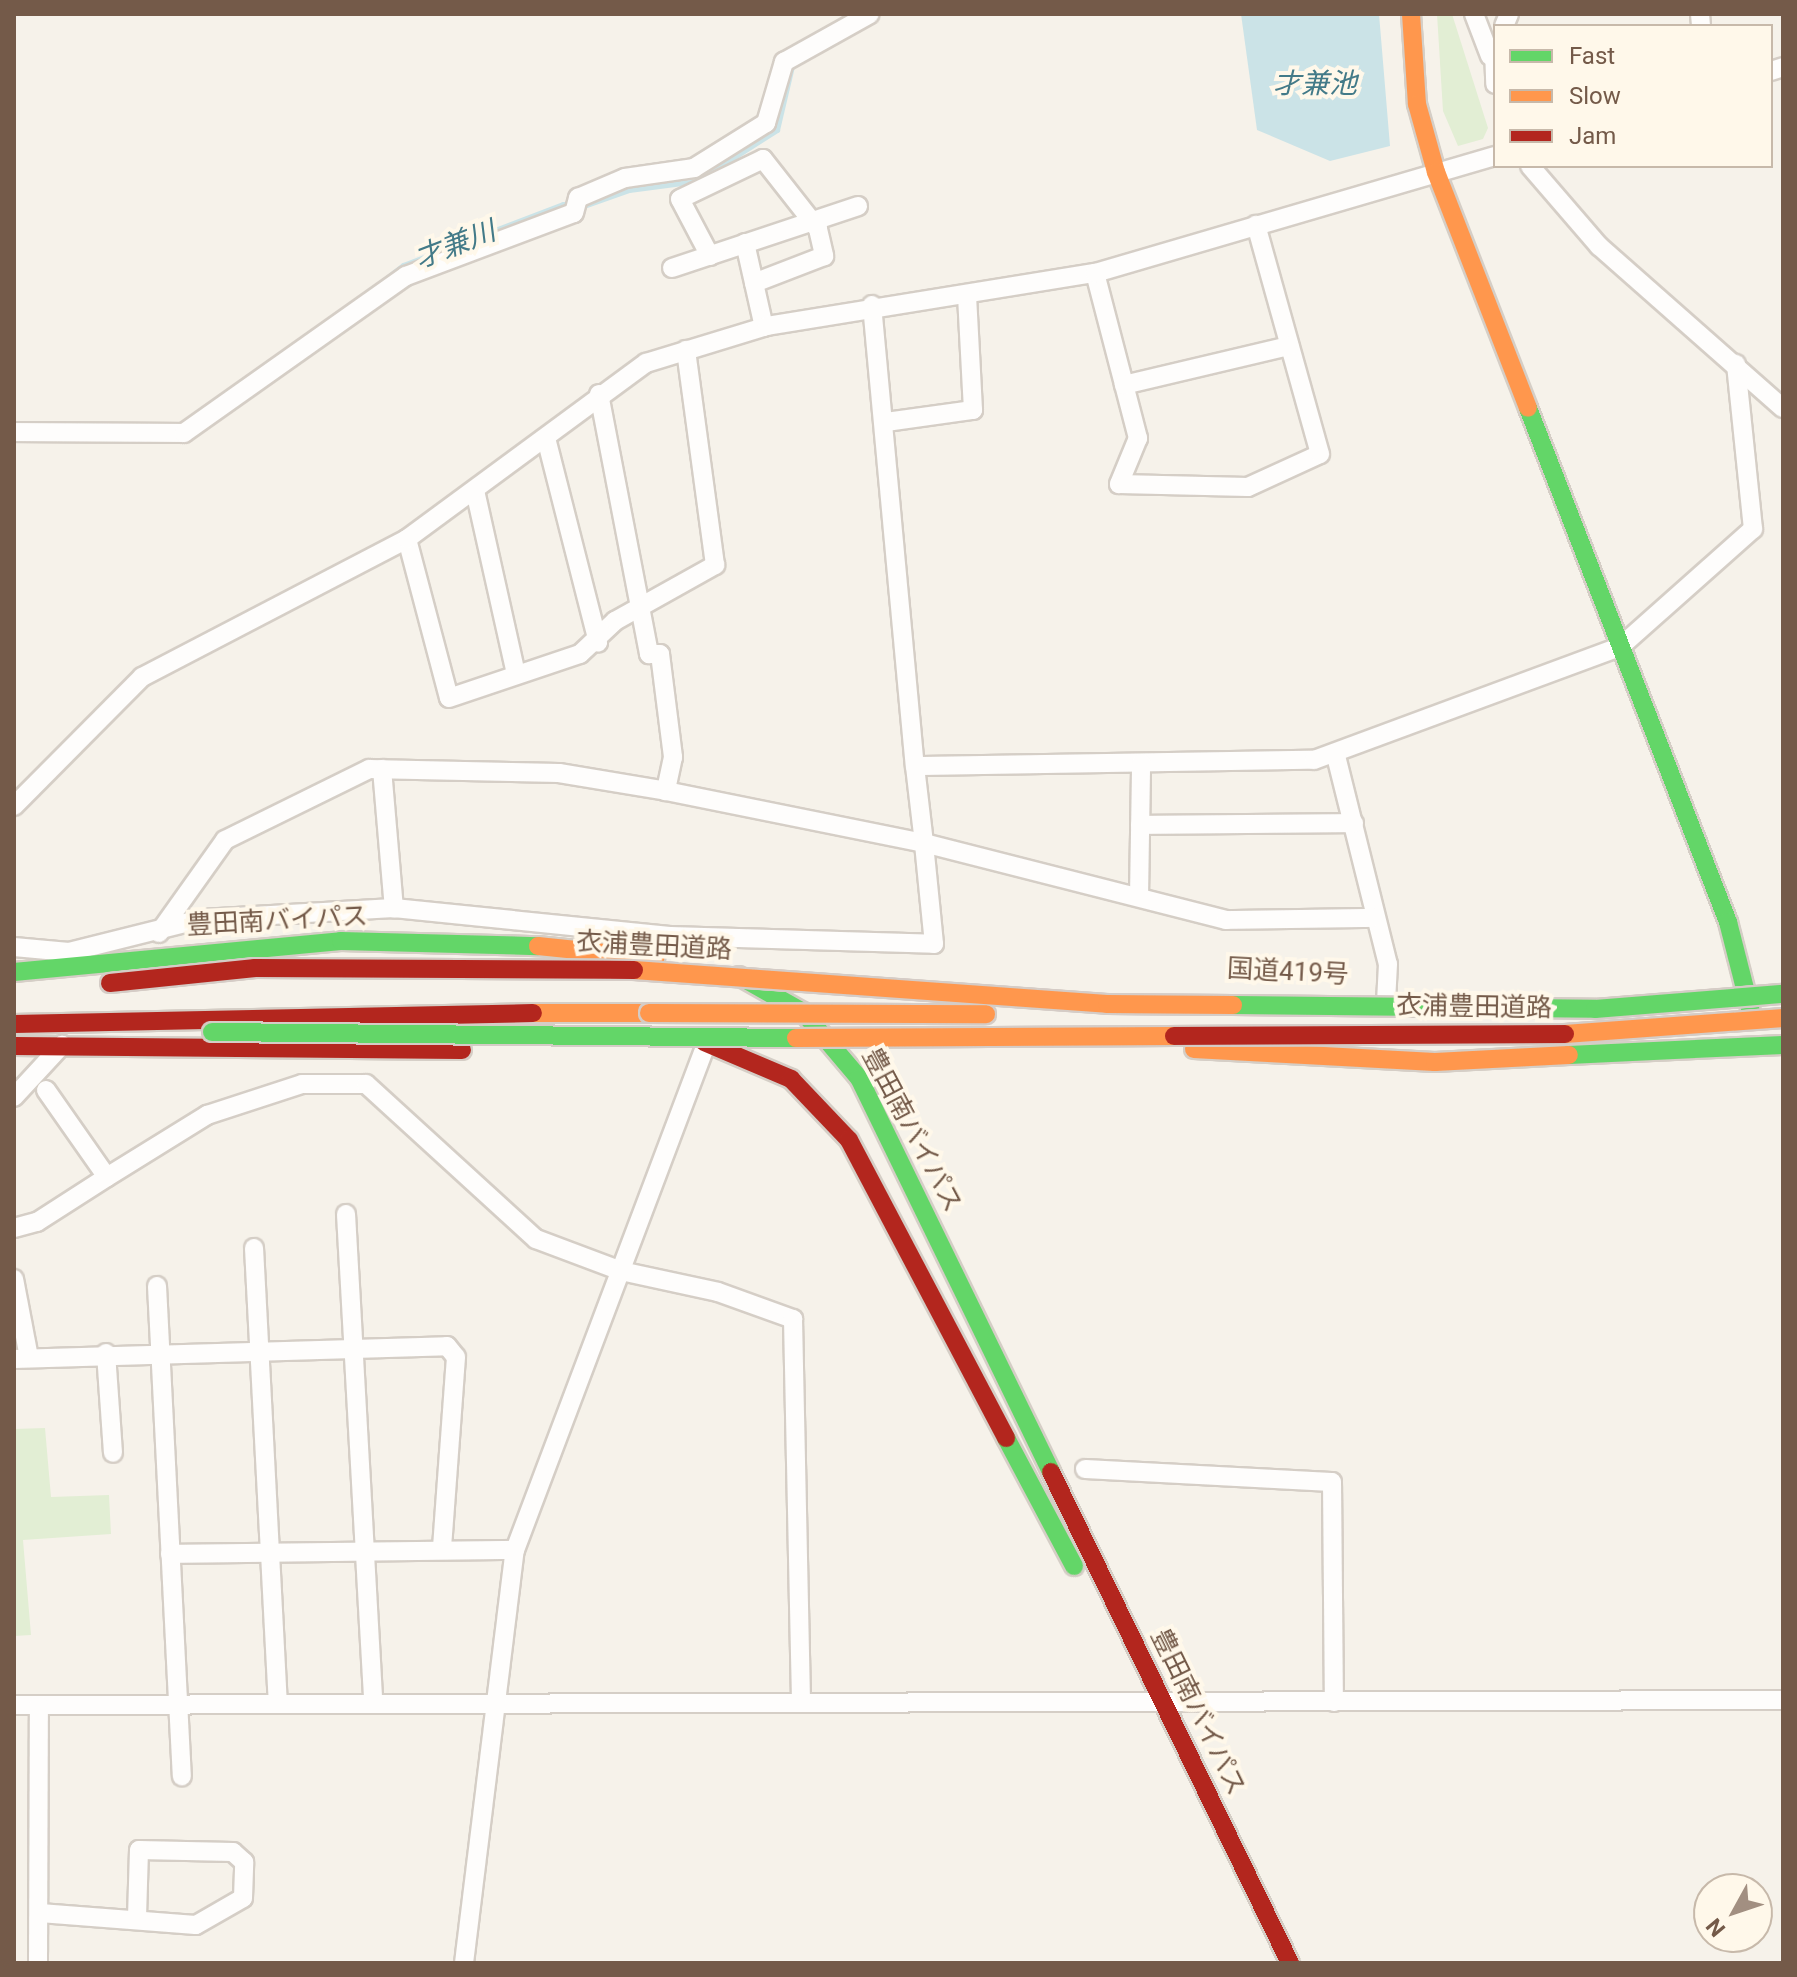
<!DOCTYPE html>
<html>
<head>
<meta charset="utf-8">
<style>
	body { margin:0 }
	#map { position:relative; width:1797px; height:1977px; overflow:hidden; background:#f6f2ea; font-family:Roboto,"Noto Sans JP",sans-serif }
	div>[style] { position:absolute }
	.green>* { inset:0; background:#e2eed4 }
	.water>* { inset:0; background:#cbe3e7 }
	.stream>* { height:5px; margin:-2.5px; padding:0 2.5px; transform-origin:2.5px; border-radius:2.5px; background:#cbe3e7 }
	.roads { filter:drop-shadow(2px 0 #d5cec6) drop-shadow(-2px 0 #d5cec6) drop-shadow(0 2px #d5cec6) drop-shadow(0 -2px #d5cec6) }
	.street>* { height:18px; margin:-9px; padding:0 9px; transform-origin:9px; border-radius:9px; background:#fefdfc }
	.fast>* { height:18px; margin:-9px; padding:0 9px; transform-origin:9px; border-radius:9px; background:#63d668 }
	.slow>* { height:18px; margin:-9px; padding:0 9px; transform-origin:9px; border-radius:9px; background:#ff974d }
	.jam>* { height:18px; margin:-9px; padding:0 9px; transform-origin:9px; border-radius:9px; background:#b3261e }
	.bridges { filter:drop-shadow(2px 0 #d5ccc6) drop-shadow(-2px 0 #d5ccc6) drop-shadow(0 2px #d5ccc6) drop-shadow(0 -2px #d5ccc6) }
	.fast-bridge>* { height:18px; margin:-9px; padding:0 9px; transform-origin:9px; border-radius:9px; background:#63d668 }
	.slow-bridge>* { height:18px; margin:-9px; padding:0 9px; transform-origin:9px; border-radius:9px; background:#ff974d }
	.jam-bridge>* { height:18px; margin:-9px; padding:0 9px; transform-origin:9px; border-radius:9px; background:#b3261e }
	span { translate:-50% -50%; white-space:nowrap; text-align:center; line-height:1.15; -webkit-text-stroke:8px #fff8ea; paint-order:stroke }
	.street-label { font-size:26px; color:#745a49 }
	.water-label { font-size:28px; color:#437a88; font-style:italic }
	.frame { position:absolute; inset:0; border:16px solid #745a49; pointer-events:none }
	.legend { position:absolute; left:1493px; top:24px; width:280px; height:144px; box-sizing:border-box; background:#fff8ea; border:2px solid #c7b9aa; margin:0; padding:10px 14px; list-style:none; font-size:24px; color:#745a49 }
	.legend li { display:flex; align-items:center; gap:16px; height:40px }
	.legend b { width:40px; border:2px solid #c7b9aa }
	.north { position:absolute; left:1693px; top:1873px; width:80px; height:80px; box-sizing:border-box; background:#fff8ea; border:2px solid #c7b9aa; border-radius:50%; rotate:230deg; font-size:22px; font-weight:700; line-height:32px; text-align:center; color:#745a49 }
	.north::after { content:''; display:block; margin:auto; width:28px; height:36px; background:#a28f81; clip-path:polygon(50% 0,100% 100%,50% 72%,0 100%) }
</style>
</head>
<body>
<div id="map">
	<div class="green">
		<div style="clip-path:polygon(1437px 14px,1452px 14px,1488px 128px,1483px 139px,1458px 146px,1443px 111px)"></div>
		<div style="clip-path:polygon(45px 1428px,51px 1497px,109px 1495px,111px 1534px,23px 1540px,31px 1635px,14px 1636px,14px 1429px)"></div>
	</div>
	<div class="water">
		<div style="clip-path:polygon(1241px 14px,1379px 14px,1390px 146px,1330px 161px,1257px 130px)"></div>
	</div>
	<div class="stream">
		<div style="left:797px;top:48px;width:62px;rotate:-33.2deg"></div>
		<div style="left:375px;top:287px;width:36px;rotate:-38deg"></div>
		<div style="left:403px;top:265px;width:171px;rotate:-20.9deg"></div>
		<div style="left:563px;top:204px;width:21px;rotate:5deg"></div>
		<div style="left:584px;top:206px;width:48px;rotate:-19.6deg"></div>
		<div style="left:629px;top:190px;width:69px;rotate:-7.5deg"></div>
		<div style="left:697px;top:181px;width:95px;rotate:-32.5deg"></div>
		<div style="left:777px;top:130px;width:70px;rotate:-76.8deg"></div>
		<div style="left:14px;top:423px;width:43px"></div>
	</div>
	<div class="roads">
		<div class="street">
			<div style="left:1474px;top:14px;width:45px;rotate:69.1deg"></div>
			<div style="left:1700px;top:14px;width:12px;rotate:85deg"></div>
			<div style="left:1504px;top:26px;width:13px;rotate:-67deg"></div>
			<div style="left:1494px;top:48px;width:36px;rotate:88deg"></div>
			<div style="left:1771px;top:71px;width:13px;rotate:-18deg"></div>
			<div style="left:1530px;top:166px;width:106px;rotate:49.2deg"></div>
			<div style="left:1599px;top:246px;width:245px;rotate:41.4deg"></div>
			<div style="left:745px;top:243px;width:86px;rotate:77.3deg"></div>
			<div style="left:710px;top:256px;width:64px;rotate:-117.8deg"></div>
			<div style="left:680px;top:199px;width:92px;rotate:-25.7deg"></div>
			<div style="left:763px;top:159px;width:89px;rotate:51.8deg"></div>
			<div style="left:818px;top:229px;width:28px;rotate:77deg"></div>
			<div style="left:824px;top:256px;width:75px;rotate:158.9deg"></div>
			<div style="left:672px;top:268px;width:196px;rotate:-18.4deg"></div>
			<div style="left:1095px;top:273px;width:171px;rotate:75.4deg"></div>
			<div style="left:1138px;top:438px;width:50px;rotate:112.4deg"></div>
			<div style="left:1119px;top:484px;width:129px;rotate:1.3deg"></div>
			<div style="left:1248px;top:487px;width:79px;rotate:-24.6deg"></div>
			<div style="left:1320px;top:454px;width:238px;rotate:-105.6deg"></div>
			<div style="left:872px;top:305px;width:463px;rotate:84.7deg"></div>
			<div style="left:1124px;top:385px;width:170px;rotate:-13.3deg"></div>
			<div style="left:599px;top:394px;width:265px;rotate:79.1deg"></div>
			<div style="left:649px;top:654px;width:11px"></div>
			<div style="left:660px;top:654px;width:104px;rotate:82.8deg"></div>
			<div style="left:673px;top:757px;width:35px;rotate:102deg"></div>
			<div style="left:666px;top:791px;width:263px;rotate:11.4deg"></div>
			<div style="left:924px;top:843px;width:78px;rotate:-96.7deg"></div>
			<div style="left:915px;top:766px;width:399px;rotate:-0.9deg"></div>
			<div style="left:1314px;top:760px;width:326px;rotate:-20.3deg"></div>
			<div style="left:1620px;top:647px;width:178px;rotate:-41.6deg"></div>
			<div style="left:1753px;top:529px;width:166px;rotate:-95.9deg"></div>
			<div style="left:886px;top:422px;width:88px;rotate:-7.9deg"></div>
			<div style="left:973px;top:410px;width:115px;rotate:-93deg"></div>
			<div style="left:14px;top:432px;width:170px;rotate:0.3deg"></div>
			<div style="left:184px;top:433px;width:272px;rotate:-35.3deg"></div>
			<div style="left:406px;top:276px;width:179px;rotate:-20.6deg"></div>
			<div style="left:574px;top:213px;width:16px;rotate:-75deg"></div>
			<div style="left:578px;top:198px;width:51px;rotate:-23.1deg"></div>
			<div style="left:625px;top:178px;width:70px;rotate:-8.2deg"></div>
			<div style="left:694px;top:168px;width:85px;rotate:-32deg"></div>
			<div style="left:766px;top:123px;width:64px;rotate:-73.6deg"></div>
			<div style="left:784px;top:62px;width:98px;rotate:-29.2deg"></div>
			<div style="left:546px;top:438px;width:211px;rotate:75.7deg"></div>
			<div style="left:476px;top:495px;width:183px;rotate:77.4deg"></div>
			<div style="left:407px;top:539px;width:164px;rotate:75.2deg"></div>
			<div style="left:449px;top:698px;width:138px;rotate:-18.6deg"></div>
			<div style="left:580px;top:654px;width:48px;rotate:-43.3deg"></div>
			<div style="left:615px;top:621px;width:115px;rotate:-29.2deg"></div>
			<div style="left:715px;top:565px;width:217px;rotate:-97.7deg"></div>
			<div style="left:1336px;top:756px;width:214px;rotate:76deg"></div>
			<div style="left:1388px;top:964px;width:38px;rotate:93deg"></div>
			<div style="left:382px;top:769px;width:140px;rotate:85.1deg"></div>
			<div style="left:14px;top:806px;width:182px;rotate:-45.2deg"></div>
			<div style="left:142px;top:677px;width:299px;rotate:-27.5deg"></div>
			<div style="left:407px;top:539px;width:297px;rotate:-36.4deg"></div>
			<div style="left:646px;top:363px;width:127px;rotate:-17deg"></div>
			<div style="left:767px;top:326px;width:332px;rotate:-9.2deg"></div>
			<div style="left:1095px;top:273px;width:417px;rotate:-16.3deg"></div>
			<div style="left:1140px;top:825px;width:214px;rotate:-0.5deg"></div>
			<div style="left:1139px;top:897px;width:134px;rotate:-89.1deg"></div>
			<div style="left:159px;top:933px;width:114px;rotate:-54.6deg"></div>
			<div style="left:225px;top:840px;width:161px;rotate:-26.2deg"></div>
			<div style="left:369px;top:769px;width:190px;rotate:1.2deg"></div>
			<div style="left:559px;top:773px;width:109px;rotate:9.5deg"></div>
			<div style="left:14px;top:947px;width:55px;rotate:5.2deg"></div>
			<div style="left:69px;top:952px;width:136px;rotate:-14deg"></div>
			<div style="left:201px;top:919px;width:193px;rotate:-3.3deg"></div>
			<div style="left:394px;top:908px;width:277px;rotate:5.8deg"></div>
			<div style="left:670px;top:936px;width:264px;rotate:1.7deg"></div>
			<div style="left:934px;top:944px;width:101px;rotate:-95.7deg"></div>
			<div style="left:924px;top:843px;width:312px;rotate:14.3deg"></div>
			<div style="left:1226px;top:920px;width:147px;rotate:-0.8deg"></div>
			<div style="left:46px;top:1090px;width:106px;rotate:55deg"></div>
			<div style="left:107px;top:1177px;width:118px;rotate:-31.8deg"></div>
			<div style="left:207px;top:1115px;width:100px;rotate:-18.1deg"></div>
			<div style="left:302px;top:1084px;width:64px"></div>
			<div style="left:366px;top:1084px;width:230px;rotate:42.4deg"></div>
			<div style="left:536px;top:1239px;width:91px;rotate:20.6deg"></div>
			<div style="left:621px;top:1271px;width:99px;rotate:12.2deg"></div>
			<div style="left:718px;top:1292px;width:80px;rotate:19.8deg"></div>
			<div style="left:793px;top:1319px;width:383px;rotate:88.8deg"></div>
			<div style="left:14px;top:1097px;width:71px;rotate:-47.3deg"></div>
			<div style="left:346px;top:1214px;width:487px;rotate:86.8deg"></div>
			<div style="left:14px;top:1228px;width:24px;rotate:-15deg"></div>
			<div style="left:37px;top:1222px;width:83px;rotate:-32.7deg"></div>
			<div style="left:254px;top:1248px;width:455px;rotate:87deg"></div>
			<div style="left:14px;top:1279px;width:80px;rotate:79.2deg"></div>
			<div style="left:157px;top:1286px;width:491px;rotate:87.1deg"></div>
			<div style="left:106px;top:1353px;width:100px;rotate:86deg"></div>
			<div style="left:14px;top:1359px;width:433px;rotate:-1.7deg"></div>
			<div style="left:447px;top:1346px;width:14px;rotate:51deg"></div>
			<div style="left:456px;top:1357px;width:193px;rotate:94.2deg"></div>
			<div style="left:1085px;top:1469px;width:247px;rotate:3deg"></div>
			<div style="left:1332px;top:1482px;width:220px;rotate:89.5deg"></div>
			<div style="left:170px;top:1554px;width:345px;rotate:-0.7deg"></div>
			<div style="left:14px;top:1705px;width:1769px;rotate:-0.16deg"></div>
			<div style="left:40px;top:1913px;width:156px;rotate:4.4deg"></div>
			<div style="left:196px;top:1925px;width:54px;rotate:-29.9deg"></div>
			<div style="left:243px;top:1898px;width:36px;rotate:-88deg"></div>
			<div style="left:244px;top:1862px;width:15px;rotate:-138deg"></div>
			<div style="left:233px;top:1852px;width:94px;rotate:-178.8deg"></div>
			<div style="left:139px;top:1850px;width:66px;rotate:91.7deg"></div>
			<div style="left:38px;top:1963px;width:258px;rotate:-89.8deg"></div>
			<div style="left:464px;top:1963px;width:416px;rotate:-83deg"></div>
			<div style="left:515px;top:1550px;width:543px;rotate:-69.3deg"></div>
		</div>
		<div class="fast">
			<div style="left:1528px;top:408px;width:552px;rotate:68.74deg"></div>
			<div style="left:1728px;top:922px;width:93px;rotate:75.7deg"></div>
			<div style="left:14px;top:972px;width:328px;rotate:-5.4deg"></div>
			<div style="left:341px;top:941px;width:197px;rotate:1.5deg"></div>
			<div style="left:739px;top:976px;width:73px;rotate:29.4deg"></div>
			<div style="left:803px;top:1012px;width:87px;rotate:49.7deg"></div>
			<div style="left:859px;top:1078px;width:438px;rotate:64deg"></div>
			<div style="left:1569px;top:1055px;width:214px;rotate:-2.7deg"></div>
			<div style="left:1006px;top:1438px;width:145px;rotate:62deg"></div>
		</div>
		<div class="slow">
			<div style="left:1411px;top:14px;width:90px;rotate:86.2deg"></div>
			<div style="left:1417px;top:104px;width:71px;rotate:74.4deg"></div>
			<div style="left:1436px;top:172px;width:253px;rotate:68.7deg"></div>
			<div style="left:538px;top:946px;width:118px;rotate:5.9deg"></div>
			<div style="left:533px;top:1013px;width:116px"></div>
			<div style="left:1194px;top:1049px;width:241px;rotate:3.1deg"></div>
			<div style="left:1435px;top:1062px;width:134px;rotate:-3deg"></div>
		</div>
		<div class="jam">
			<div style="left:14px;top:1024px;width:519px;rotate:-1.21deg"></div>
			<div style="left:704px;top:1042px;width:95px;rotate:23deg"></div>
			<div style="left:791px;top:1079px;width:84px;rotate:46.4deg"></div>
			<div style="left:849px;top:1140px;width:337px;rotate:62.2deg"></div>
			<div style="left:14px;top:1046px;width:448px;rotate:0.5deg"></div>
			<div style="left:1051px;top:1472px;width:546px;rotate:64.04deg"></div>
		</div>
	</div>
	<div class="bridges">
		<div class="fast-bridge">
			<div style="left:1233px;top:1005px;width:362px;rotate:0.6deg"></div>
			<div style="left:1595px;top:1009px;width:189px;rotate:-4.6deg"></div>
			<div style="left:212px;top:1032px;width:584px;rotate:0.59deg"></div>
		</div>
		<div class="slow-bridge">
			<div style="left:634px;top:970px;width:474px;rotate:4.1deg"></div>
			<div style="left:1107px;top:1004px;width:126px;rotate:0.5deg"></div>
			<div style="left:649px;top:1013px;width:337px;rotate:0.2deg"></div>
			<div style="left:1565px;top:1034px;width:219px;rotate:-4.2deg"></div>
			<div style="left:796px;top:1038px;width:378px;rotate:-0.3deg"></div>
		</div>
		<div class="jam-bridge">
			<div style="left:110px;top:983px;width:146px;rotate:-5.9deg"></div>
			<div style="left:255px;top:968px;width:379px;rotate:0.3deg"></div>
			<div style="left:1174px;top:1036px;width:391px;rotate:-0.3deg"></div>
		</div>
	</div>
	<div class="street-label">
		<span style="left:277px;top:921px;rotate:-3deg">豊田南バイパス</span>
		<span style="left:654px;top:946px;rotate:3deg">衣浦豊田道路</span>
		<span style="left:1288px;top:972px;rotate:3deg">国道419号</span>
		<span style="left:1474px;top:1007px;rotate:1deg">衣浦豊田道路</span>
		<span style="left:912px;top:1130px;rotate:62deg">豊田南バイパス</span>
		<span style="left:1198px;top:1712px;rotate:64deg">豊田南バイパス</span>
	</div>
	<div class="water-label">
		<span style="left:1315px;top:84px">才兼池</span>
		<span style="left:455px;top:245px;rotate:-21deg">才兼川</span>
	</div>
	<div class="frame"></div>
	<ul class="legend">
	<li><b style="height:10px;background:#63d668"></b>Fast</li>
	<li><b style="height:10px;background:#ff974d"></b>Slow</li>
	<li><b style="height:10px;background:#b3261e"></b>Jam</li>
	</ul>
	<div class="north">N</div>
</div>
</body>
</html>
